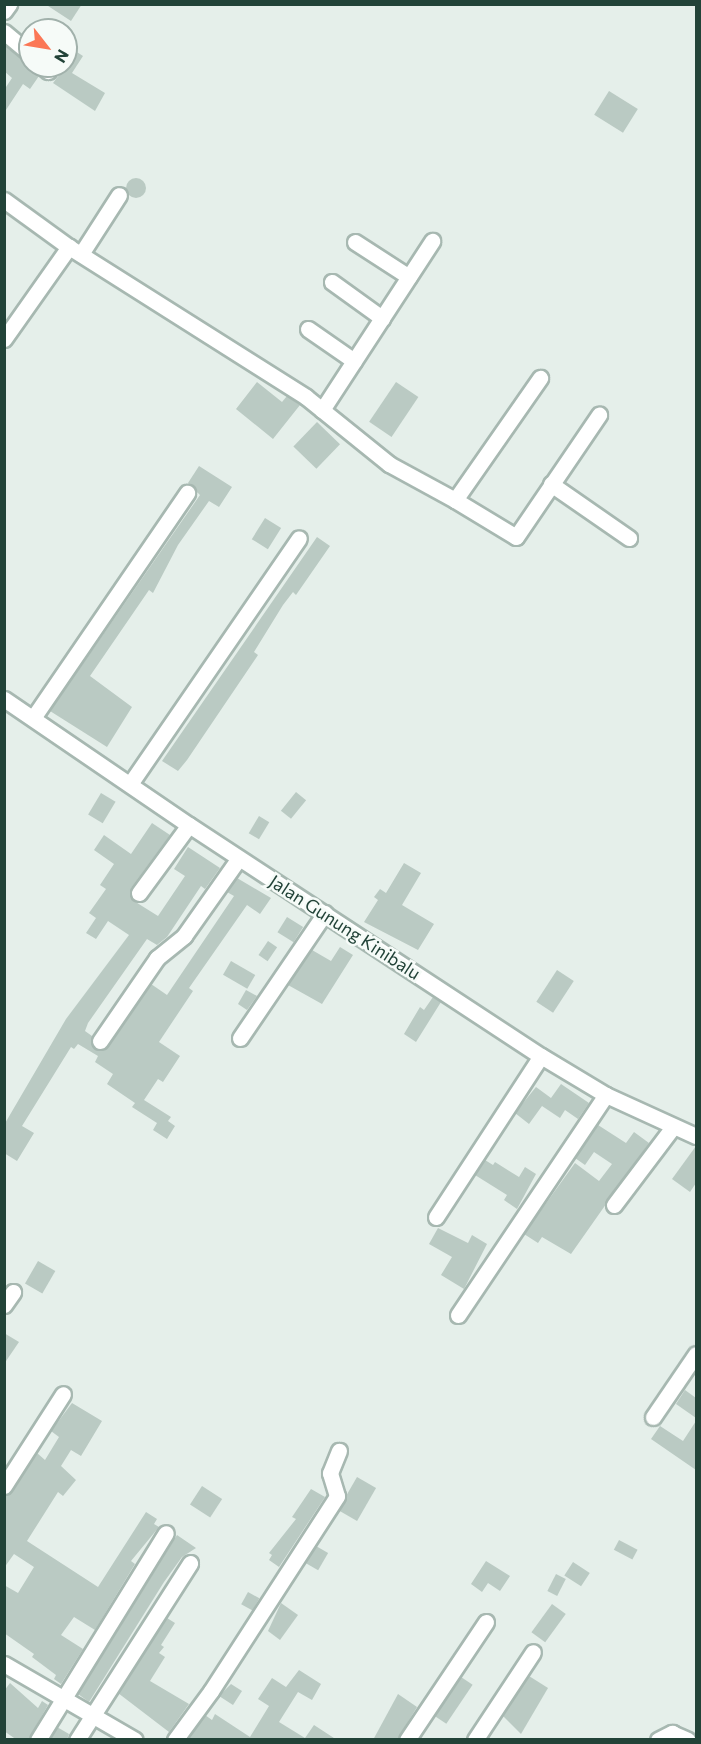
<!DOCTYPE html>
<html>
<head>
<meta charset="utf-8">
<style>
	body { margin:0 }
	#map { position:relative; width:701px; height:1744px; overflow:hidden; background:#e5efea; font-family:Commissioner,sans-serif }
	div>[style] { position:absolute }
	.building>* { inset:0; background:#bacac3; transform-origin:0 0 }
	.round { border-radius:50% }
	.roads { filter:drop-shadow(2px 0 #a7b8b1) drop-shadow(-2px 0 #a7b8b1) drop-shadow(0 2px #a7b8b1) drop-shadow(0 -2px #a7b8b1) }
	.minor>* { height:15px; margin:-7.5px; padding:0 7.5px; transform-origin:7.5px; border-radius:7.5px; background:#fff }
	span { translate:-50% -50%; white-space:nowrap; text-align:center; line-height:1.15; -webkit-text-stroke:5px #f6fbf8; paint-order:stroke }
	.street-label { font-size:18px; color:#224338 }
	.frame { position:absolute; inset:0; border:6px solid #224338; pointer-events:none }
	.north { position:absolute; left:18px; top:18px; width:60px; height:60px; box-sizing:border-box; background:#f6fbf8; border:2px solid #a1b1ab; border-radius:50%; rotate:121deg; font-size:16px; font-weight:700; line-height:24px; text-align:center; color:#224338 }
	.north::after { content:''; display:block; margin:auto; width:21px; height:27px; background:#fb7756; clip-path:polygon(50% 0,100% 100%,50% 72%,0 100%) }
</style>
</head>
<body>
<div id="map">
	<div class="building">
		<div style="clip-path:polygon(45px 4px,82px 4px,71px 21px)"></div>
		<div style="clip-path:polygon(4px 45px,30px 64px,39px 76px,30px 89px,23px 84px,4px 113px,4px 90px,12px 78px,4px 71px)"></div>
		<div style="clip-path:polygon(66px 45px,83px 56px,72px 73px,105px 93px,95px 111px,53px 83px,66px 66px)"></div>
		<div style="left:609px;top:91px;width:34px;height:28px;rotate:32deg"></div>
		<div class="round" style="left:126px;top:178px;width:20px;height:20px"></div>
		<div style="clip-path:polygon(257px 382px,282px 402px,287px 396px,300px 405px,273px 439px,236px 409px)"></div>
		<div style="left:396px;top:382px;width:27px;height:48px;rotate:34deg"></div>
		<div style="left:317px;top:422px;width:32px;height:34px;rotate:44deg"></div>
		<div style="clip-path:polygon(199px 466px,232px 487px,219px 507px,209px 501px,178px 545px,153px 593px,149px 590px,90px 676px,132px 707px,107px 747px,50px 711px,200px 495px,188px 483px)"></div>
		<div style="left:265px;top:518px;width:19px;height:25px;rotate:32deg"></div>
		<div style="clip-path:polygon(317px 537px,330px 546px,296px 595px,293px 592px,283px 605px,254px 652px,258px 655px,187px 760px,178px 771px,162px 761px)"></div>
		<div style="left:296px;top:792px;width:13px;height:24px;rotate:39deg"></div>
		<div style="left:101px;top:793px;width:17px;height:25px;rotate:31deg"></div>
		<div style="left:259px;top:816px;width:12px;height:20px;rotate:31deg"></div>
		<div style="clip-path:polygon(152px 823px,170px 835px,131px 888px,134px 901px,158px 916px,185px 876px,174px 869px,188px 847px,220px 868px,205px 889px,201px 886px,167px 937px,157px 945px,147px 939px,88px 1023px,85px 1031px,92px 1036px,95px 1049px,108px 1047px,151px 984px,167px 995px,234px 896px,227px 892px,237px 878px,271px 898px,260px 914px,247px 905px,189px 988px,193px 991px,159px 1042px,180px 1056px,163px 1082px,158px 1079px,144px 1100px,171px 1117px,168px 1121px,175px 1126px,167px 1139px,153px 1130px,157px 1123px,132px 1107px,135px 1103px,107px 1084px,113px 1074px,95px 1062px,98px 1056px,78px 1044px,74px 1049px,71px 1047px,22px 1126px,34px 1133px,17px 1161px,4px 1153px,4px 1125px,66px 1019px,129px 935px,108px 921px,96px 939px,86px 933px,96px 918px,89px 913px,106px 889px,100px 885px,114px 864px,94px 850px,104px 835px,131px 854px)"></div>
		<div style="clip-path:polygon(404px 863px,421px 873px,402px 905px,434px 924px,418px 950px,364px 922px,378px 900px,374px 897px,380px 889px,386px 893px)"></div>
		<div style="left:287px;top:917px;width:19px;height:18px;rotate:32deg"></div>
		<div style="left:268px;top:941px;width:11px;height:17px;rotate:34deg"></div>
		<div style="clip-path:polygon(340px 947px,353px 955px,322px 1004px,288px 985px,312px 950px,331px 961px)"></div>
		<div style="left:231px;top:961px;width:28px;height:16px;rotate:30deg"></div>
		<div style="left:557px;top:970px;width:20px;height:38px;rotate:33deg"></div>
		<div style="clip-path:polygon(246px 990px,257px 996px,247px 1010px,238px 1004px)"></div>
		<div style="clip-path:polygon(433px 997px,441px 1002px,416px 1042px,404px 1034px,420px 1007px,424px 1010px)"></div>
		<div style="clip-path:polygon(561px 1084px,589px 1103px,578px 1119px,565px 1110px,560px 1118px,542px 1106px,529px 1124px,515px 1113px,536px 1087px,551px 1098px)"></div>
		<div style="clip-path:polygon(598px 1125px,626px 1143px,634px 1132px,649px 1143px,571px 1254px,542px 1237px,538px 1243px,524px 1234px,575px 1163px,599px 1181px,612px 1164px,594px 1152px,585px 1165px,575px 1158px)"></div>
		<div style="clip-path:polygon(696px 1146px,696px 1183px,690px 1192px,672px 1179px)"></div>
		<div style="clip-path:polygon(485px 1160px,493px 1165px,495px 1162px,519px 1177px,525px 1167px,536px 1174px,517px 1209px,504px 1200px,507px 1195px,475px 1175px)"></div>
		<div style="clip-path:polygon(438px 1228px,468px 1243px,472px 1235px,487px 1244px,464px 1289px,441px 1275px,452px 1257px,429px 1244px)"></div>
		<div style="left:38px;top:1261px;width:20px;height:26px;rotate:30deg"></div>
		<div style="clip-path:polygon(4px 1333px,19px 1342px,4px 1364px)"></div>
		<div style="clip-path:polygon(685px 1390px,696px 1398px,696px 1418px,676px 1404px)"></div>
		<div style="clip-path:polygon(72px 1403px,102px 1421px,81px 1456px,71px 1450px,61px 1466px,76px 1480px,63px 1496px,58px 1492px,27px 1541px,98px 1587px,146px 1512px,157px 1519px,154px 1524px,159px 1527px,131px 1561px,135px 1564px,95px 1630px,74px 1617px,61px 1635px,83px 1649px,61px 1684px,54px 1679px,56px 1675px,32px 1657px,34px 1654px,4px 1633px,4px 1585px,18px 1593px,34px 1567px,14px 1554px,4px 1568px,4px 1496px,12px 1491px,37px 1453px,45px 1460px,59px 1437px,51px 1431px)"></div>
		<div style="clip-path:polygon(696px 1421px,696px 1470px,651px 1439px,660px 1426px,683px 1441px)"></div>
		<div style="left:357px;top:1477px;width:22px;height:38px;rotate:30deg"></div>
		<div style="left:202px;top:1486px;width:24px;height:22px;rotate:33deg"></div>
		<div style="clip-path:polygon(311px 1489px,325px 1497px,279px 1567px,269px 1560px,272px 1555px,269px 1553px,296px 1519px,292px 1517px)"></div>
		<div style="clip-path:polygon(177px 1535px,196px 1548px,182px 1557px,164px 1582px,89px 1702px,78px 1694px)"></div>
		<div style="left:619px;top:1540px;width:21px;height:11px;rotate:28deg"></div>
		<div style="left:316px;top:1546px;width:14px;height:20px;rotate:30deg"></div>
		<div style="clip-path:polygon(486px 1561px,510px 1576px,500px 1591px,488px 1583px,482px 1592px,471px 1584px)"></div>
		<div style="left:573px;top:1562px;width:20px;height:16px;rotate:33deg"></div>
		<div style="left:556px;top:1574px;width:11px;height:19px;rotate:27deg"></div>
		<div style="left:248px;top:1592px;width:13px;height:14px;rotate:29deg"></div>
		<div style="clip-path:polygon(281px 1603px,298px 1615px,280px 1640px,268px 1631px)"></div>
		<div style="left:552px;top:1604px;width:17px;height:35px;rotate:36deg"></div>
		<div style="clip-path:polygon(167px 1618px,175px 1623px,161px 1645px,164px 1647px,159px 1653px,165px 1657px,150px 1681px,189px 1704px,169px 1732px,118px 1693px)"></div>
		<div style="clip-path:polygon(299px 1670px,321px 1684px,312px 1700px,298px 1692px,279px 1722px,305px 1738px,314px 1725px,337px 1740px,187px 1740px,205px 1715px,212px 1720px,215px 1714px,250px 1737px,269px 1706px,258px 1699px,272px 1678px,286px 1687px)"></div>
		<div style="clip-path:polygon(529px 1676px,548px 1688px,521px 1734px,503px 1716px)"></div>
		<div style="left:461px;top:1677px;width:14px;height:47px;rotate:34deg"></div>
		<div style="clip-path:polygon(10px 1683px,38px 1708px,42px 1701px,48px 1705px,28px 1740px,17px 1740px,4px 1731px,4px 1691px)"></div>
		<div style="clip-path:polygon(231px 1684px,242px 1691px,233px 1705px,219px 1696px)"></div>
		<div style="clip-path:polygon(398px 1694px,417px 1707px,397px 1740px,373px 1740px)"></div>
		<div style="clip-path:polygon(57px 1727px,69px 1734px,67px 1740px,50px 1740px)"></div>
	</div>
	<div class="roads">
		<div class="minor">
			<div style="left:4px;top:11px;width:9px;rotate:-54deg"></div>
			<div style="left:4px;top:32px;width:34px;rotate:40deg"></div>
			<div style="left:42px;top:66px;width:8px;rotate:40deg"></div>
			<div style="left:4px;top:200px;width:80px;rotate:35.9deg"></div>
			<div style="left:69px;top:247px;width:280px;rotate:32.3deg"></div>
			<div style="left:306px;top:397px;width:107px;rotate:38.9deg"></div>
			<div style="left:389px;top:464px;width:75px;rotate:28.6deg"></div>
			<div style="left:455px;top:500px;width:149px;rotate:-55.1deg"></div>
			<div style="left:355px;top:242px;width:64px;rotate:32.9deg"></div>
			<div style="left:81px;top:254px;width:70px;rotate:-57.2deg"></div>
			<div style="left:332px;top:282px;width:62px;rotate:35.8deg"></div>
			<div style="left:308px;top:329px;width:56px;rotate:34.8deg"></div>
			<div style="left:4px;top:339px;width:113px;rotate:-54.8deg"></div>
			<div style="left:322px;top:410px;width:202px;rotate:-56.9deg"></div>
			<div style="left:551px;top:484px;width:95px;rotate:34.7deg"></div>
			<div style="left:455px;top:500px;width:71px;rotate:31.2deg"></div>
			<div style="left:516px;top:537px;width:148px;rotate:-55.8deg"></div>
			<div style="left:4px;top:699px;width:224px;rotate:34.3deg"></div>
			<div style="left:189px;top:825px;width:421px;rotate:33.3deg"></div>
			<div style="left:541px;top:1056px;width:76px;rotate:31deg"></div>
			<div style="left:606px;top:1095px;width:99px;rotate:24.5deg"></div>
			<div style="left:33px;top:718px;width:273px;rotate:-55.6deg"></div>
			<div style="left:130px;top:784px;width:298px;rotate:-55.5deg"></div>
			<div style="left:139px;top:893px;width:84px;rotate:-53.7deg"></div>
			<div style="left:240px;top:1038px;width:151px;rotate:-55.8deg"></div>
			<div style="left:100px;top:1041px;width:101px;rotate:-55.5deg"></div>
			<div style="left:157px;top:958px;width:35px;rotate:-39deg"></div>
			<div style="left:184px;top:936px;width:95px;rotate:-54.8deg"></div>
			<div style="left:614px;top:1205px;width:98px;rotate:-52.9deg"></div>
			<div style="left:436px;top:1217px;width:192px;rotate:-56.9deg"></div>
			<div style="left:4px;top:1305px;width:16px;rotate:-55deg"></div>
			<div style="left:458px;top:1315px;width:265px;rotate:-56.1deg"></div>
			<div style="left:653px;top:1417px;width:76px;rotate:-55.7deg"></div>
			<div style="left:4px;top:1486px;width:109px;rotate:-57.3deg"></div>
			<div style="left:4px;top:1664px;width:151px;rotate:30.1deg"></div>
			<div style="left:38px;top:1740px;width:243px;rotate:-58.3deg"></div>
			<div style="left:77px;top:1740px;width:210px;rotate:-57.4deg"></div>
			<div style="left:175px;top:1740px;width:61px;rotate:-53.7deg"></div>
			<div style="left:211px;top:1691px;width:232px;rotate:-57.1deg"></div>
			<div style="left:337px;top:1496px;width:24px;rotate:-107deg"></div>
			<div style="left:330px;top:1473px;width:24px;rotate:-68deg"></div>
			<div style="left:407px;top:1740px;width:142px;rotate:-56.2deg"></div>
			<div style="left:475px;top:1740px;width:105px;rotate:-56.6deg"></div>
			<div style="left:658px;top:1740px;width:16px;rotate:-27deg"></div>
			<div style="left:672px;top:1733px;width:17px;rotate:24deg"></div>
		</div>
	</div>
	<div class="street-label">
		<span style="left:345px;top:927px;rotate:33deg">Jalan Gunung Kinibalu</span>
	</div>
	<div class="frame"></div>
	<div class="north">N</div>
</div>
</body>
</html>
